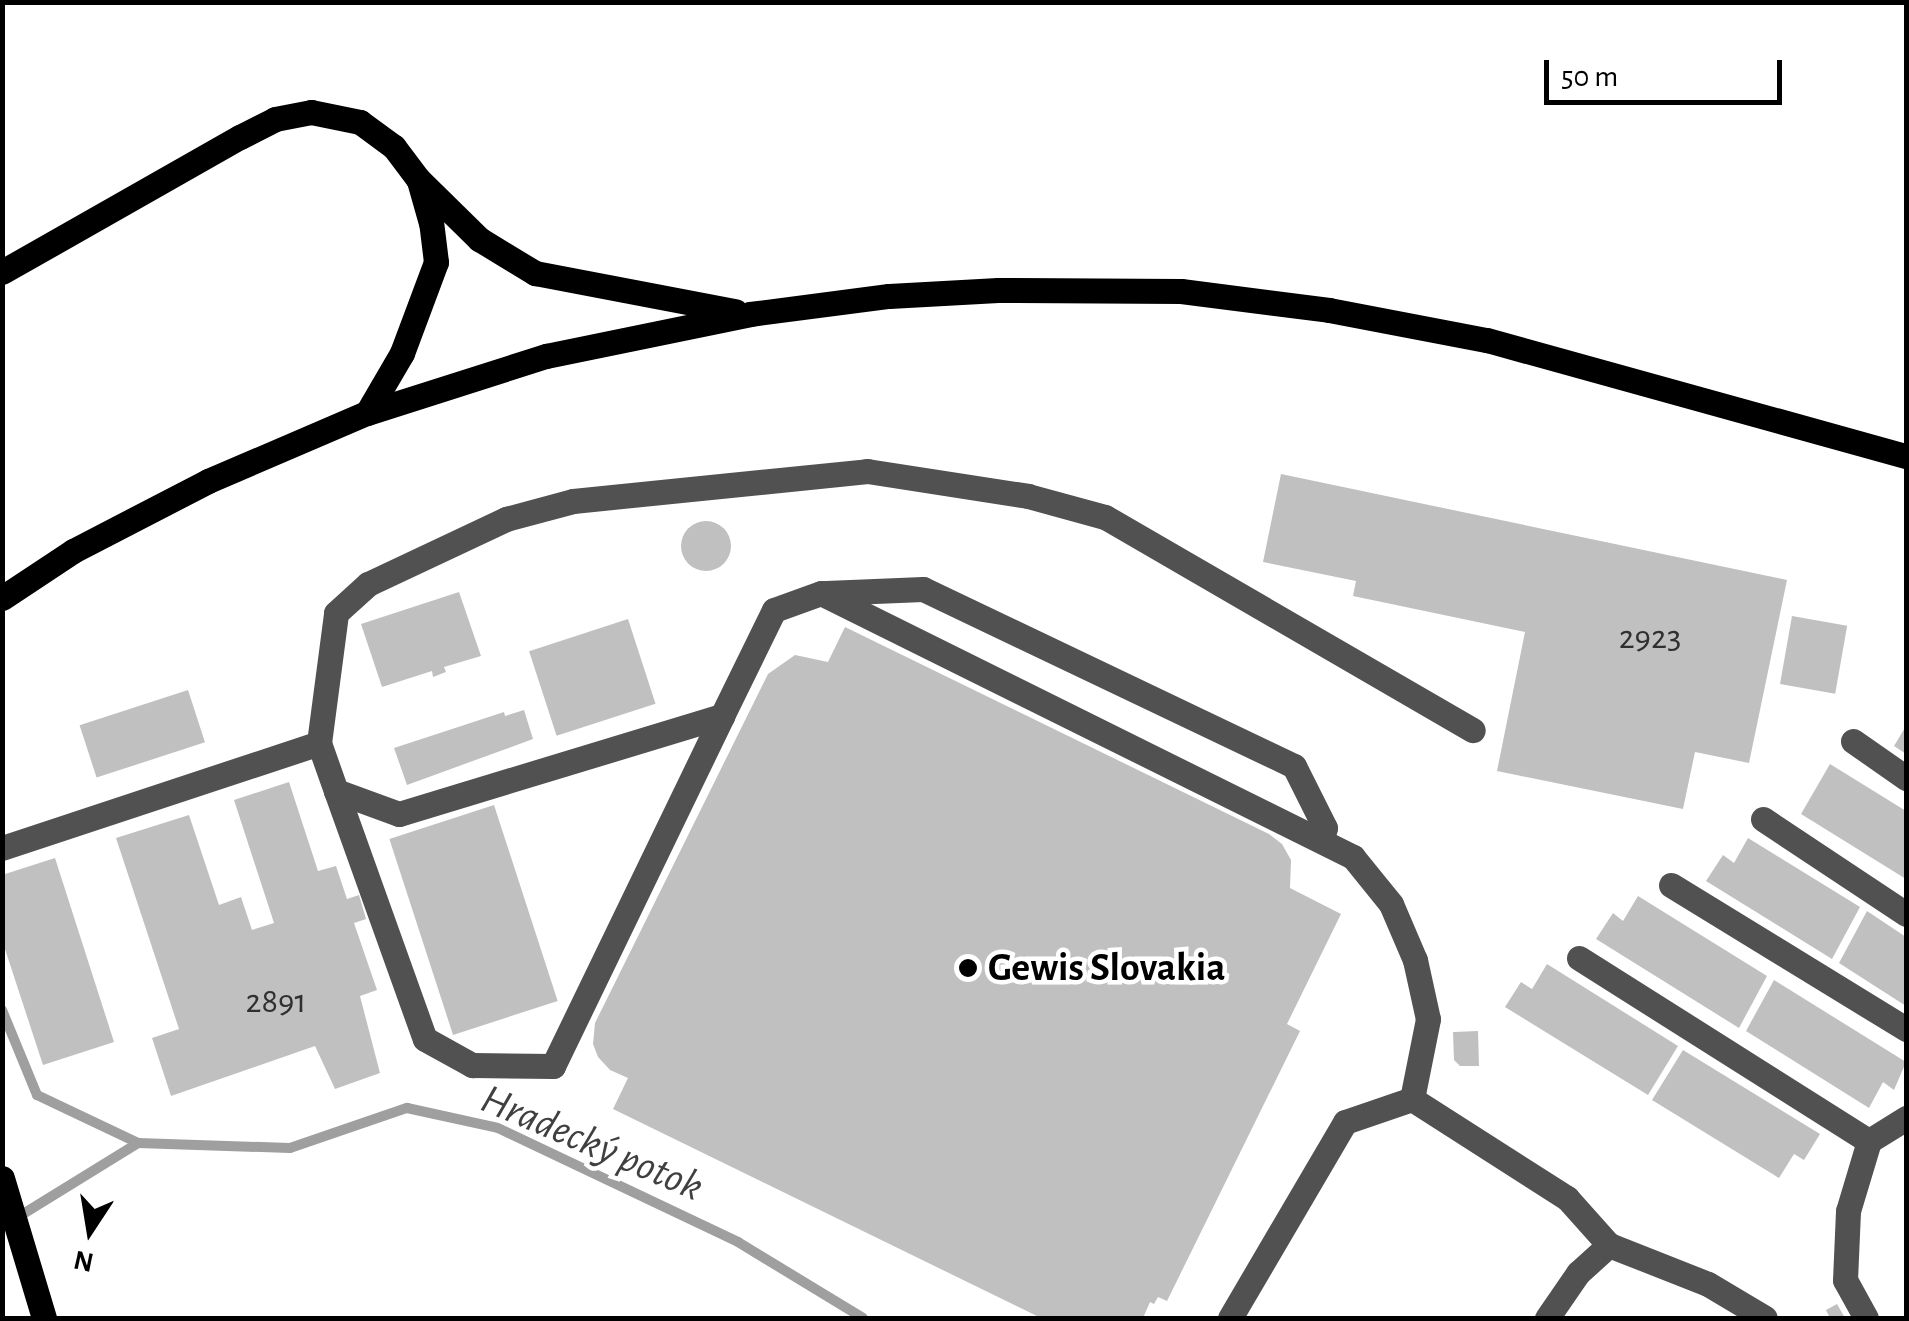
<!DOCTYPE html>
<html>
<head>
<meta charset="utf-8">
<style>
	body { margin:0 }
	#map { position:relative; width:1909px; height:1321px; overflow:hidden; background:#fff; font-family:"Alegreya Sans",sans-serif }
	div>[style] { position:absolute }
	.stream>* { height:10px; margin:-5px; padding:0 5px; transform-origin:5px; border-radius:5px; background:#9f9f9f }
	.building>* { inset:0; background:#c0c0c0; transform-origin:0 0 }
	.round { border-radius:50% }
	.minor>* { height:25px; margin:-12.5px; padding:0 12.5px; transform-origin:12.5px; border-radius:12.5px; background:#515151 }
	.major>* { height:25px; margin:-12.5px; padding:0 12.5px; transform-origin:12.5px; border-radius:12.5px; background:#000 }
	.dots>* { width:28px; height:28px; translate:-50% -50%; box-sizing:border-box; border:5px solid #fff; border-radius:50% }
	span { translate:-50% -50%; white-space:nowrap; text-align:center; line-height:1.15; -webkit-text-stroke:9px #fff; paint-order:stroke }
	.number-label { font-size:35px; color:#303030 }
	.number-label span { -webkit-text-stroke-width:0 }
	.poi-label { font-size:40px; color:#000; font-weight:700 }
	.left { translate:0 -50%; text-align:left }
	.water-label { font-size:42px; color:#404040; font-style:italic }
	.frame { position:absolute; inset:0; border:5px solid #000; pointer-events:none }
	.north { position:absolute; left:40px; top:1181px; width:100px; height:100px; -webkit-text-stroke:8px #fff; paint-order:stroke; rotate:192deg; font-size:28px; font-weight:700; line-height:40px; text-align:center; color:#000 }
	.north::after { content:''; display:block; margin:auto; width:35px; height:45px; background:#000; clip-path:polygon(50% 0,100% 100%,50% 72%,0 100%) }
	.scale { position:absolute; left:1544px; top:60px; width:238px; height:45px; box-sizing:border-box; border:5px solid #000; border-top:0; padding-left:12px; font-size:30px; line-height:35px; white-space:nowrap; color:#000; -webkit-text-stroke:8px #fff; paint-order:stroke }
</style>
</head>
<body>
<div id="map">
	<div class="stream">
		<div style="left:2px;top:1010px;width:92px;rotate:67.6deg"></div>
		<div style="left:37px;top:1095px;width:112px;rotate:25.4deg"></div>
		<div style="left:2px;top:1227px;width:160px;rotate:-31.7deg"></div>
		<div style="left:138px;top:1143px;width:152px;rotate:1.9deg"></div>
		<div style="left:290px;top:1148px;width:124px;rotate:-18.9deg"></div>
		<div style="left:407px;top:1108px;width:93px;rotate:12.4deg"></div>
		<div style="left:498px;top:1128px;width:266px;rotate:25.4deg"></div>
		<div style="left:738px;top:1242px;width:146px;rotate:31.3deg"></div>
	</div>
	<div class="building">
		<div style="clip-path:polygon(1281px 474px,1787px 580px,1749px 763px,1695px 752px,1683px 809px,1497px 771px,1525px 632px,1353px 596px,1356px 581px,1263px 562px)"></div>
		<div class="round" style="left:681px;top:521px;width:50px;height:50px"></div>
		<div style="clip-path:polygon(459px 592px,481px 656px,444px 667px,446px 672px,433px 677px,432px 671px,382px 687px,361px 624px)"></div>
		<div style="left:1792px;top:616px;width:56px;height:69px;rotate:10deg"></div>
		<div style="left:628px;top:619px;width:89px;height:104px;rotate:72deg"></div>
		<div style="clip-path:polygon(845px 627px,1269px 834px,1282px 844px,1291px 860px,1290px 888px,1341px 914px,1287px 1024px,1300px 1031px,1167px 1301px,1158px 1297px,1154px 1304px,1150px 1302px,1143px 1318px,1041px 1318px,613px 1109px,628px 1078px,610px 1070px,598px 1057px,593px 1044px,595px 1023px,768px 674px,795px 655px,828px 662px)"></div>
		<div style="left:188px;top:690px;width:55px;height:114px;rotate:72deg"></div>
		<div style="clip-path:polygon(524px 710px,533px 739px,407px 785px,394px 748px,504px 712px,505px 716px)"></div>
		<div style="clip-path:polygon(1906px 726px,1906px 754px,1894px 746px)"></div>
		<div style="clip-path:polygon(1830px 764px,1906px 811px,1906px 879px,1801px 814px)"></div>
		<div style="clip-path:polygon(289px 782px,318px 871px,336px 866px,347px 899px,359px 895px,366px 919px,354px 923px,377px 990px,360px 996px,380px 1073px,335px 1089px,315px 1046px,171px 1096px,152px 1038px,179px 1029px,116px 838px,189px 815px,219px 905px,241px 897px,252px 930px,274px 923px,234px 800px)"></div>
		<div style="left:494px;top:805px;width:206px;height:110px;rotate:72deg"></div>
		<div style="clip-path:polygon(1748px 838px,1860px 907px,1832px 959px,1706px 881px,1723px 855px,1734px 863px)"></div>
		<div style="clip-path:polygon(55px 858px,114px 1042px,43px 1065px,2px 940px,2px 875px)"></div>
		<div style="clip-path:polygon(1638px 896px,1767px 976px,1739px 1028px,1596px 939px,1613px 913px,1623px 921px)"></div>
		<div style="clip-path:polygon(1867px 911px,1906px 937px,1906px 1006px,1839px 963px)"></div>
		<div style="clip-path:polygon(1547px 964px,1678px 1046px,1648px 1095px,1505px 1007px,1521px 982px,1532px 989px)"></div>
		<div style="clip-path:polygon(1774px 980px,1906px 1062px,1894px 1090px,1883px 1082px,1869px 1108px,1746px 1031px)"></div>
		<div style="clip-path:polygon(1478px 1031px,1479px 1066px,1460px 1066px,1454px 1060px,1453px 1032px)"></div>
		<div style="clip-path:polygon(1683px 1050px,1820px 1134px,1804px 1160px,1794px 1154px,1779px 1178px,1652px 1100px)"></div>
		<div style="clip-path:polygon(1837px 1304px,1845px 1318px,1830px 1318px,1826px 1310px)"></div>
	</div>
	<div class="minor">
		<div style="left:826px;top:593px;width:97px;rotate:-2.4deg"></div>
		<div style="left:923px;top:589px;width:411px;rotate:25.5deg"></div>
		<div style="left:1294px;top:766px;width:69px;rotate:63.4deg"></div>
		<div style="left:1325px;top:828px;width:13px;rotate:108deg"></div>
		<div style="left:1853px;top:741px;width:65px;rotate:34.9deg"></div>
		<div style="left:319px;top:743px;width:131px;rotate:-82.5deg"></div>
		<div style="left:336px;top:613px;width:43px;rotate:-42.2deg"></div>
		<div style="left:368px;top:584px;width:153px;rotate:-25.2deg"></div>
		<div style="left:506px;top:519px;width:69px;rotate:-15deg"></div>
		<div style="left:573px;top:501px;width:296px;rotate:-5.8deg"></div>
		<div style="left:867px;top:471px;width:163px;rotate:8.8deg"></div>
		<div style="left:1028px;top:496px;width:80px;rotate:15.3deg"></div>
		<div style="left:1105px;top:517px;width:425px;rotate:30.1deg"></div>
		<div style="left:336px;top:791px;width:263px;rotate:70.3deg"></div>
		<div style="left:425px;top:1039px;width:54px;rotate:29deg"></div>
		<div style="left:472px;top:1065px;width:81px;rotate:0.7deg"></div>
		<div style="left:553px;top:1066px;width:389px;rotate:-64.2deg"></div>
		<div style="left:1763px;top:819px;width:172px;rotate:33.6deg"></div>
		<div style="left:2px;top:848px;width:334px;rotate:-18.3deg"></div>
		<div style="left:319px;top:743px;width:51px;rotate:70.5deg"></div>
		<div style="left:336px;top:791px;width:67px;rotate:20.1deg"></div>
		<div style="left:399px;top:814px;width:338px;rotate:-16.9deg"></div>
		<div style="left:722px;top:716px;width:118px;rotate:-63.9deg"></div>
		<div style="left:774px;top:610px;width:50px;rotate:-19.9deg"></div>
		<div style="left:821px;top:593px;width:594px;rotate:26.39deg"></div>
		<div style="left:1353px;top:857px;width:60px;rotate:51deg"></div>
		<div style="left:1391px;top:904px;width:61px;rotate:66.8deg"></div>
		<div style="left:1415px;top:960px;width:60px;rotate:77.6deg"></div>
		<div style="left:1428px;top:1019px;width:82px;rotate:101.3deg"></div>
		<div style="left:1671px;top:885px;width:276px;rotate:31.5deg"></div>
		<div style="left:1579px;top:958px;width:343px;rotate:32.3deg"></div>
		<div style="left:1230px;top:1318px;width:227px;rotate:-59.6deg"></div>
		<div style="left:1345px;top:1122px;width:71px;rotate:-18.9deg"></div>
		<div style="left:1412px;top:1099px;width:184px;rotate:32.6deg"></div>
		<div style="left:1567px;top:1198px;width:63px;rotate:48.2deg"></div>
		<div style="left:1547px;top:1318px;width:55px;rotate:-55.4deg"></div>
		<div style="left:1578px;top:1273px;width:42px;rotate:-42.1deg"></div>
		<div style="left:1609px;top:1245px;width:106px;rotate:21.5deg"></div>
		<div style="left:1708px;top:1284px;width:66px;rotate:30.8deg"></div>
		<div style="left:1866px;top:1318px;width:43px;rotate:-118.9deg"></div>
		<div style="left:1845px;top:1280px;width:69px;rotate:-87.5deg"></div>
		<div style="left:1848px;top:1211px;width:73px;rotate:-73.3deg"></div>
		<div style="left:1869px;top:1141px;width:44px;rotate:-31.9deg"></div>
	</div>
	<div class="major">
		<div style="left:2px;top:272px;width:274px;rotate:-29.6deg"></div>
		<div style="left:240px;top:137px;width:39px;rotate:-27deg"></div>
		<div style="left:275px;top:119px;width:37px;rotate:-11deg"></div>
		<div style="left:311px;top:112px;width:50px;rotate:11.5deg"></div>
		<div style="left:360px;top:122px;width:42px;rotate:36.3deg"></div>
		<div style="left:394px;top:147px;width:40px;rotate:53deg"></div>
		<div style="left:418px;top:179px;width:86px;rotate:44.5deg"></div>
		<div style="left:479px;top:239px;width:66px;rotate:31.3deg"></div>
		<div style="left:535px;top:273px;width:204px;rotate:10.8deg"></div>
		<div style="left:367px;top:413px;width:69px;rotate:-59.7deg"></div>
		<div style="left:402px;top:353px;width:97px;rotate:-69.5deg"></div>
		<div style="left:436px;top:262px;width:39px;rotate:-97deg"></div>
		<div style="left:431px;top:223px;width:44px;rotate:-105.9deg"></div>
		<div style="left:2px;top:598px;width:85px;rotate:-33.5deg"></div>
		<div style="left:73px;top:551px;width:152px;rotate:-27.4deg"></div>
		<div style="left:208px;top:481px;width:173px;rotate:-23.2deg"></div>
		<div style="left:367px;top:413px;width:188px;rotate:-17.7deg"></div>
		<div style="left:546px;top:356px;width:208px;rotate:-11.6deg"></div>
		<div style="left:750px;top:314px;width:140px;rotate:-7.4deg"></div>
		<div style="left:889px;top:296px;width:109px;rotate:-3.2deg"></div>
		<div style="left:998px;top:290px;width:183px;rotate:0.3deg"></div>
		<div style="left:1181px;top:291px;width:149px;rotate:7.3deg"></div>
		<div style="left:1329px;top:310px;width:161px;rotate:10.8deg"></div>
		<div style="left:1487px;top:340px;width:435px;rotate:15.5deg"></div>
		<div style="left:2px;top:1178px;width:146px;rotate:73.3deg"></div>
	</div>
	<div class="dots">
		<div style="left:968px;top:968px;background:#000"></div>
	</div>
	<div class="number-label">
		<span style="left:1650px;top:638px">2923</span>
		<span style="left:276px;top:1002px">2891</span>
	</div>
	<div class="poi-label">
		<span class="left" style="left:988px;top:968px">Gewis Slovakia</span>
	</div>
	<div class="water-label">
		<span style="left:592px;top:1143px;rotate:23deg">Hradecký potok</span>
	</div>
	<div class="frame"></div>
	<div class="north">N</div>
	<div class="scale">50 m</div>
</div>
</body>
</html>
